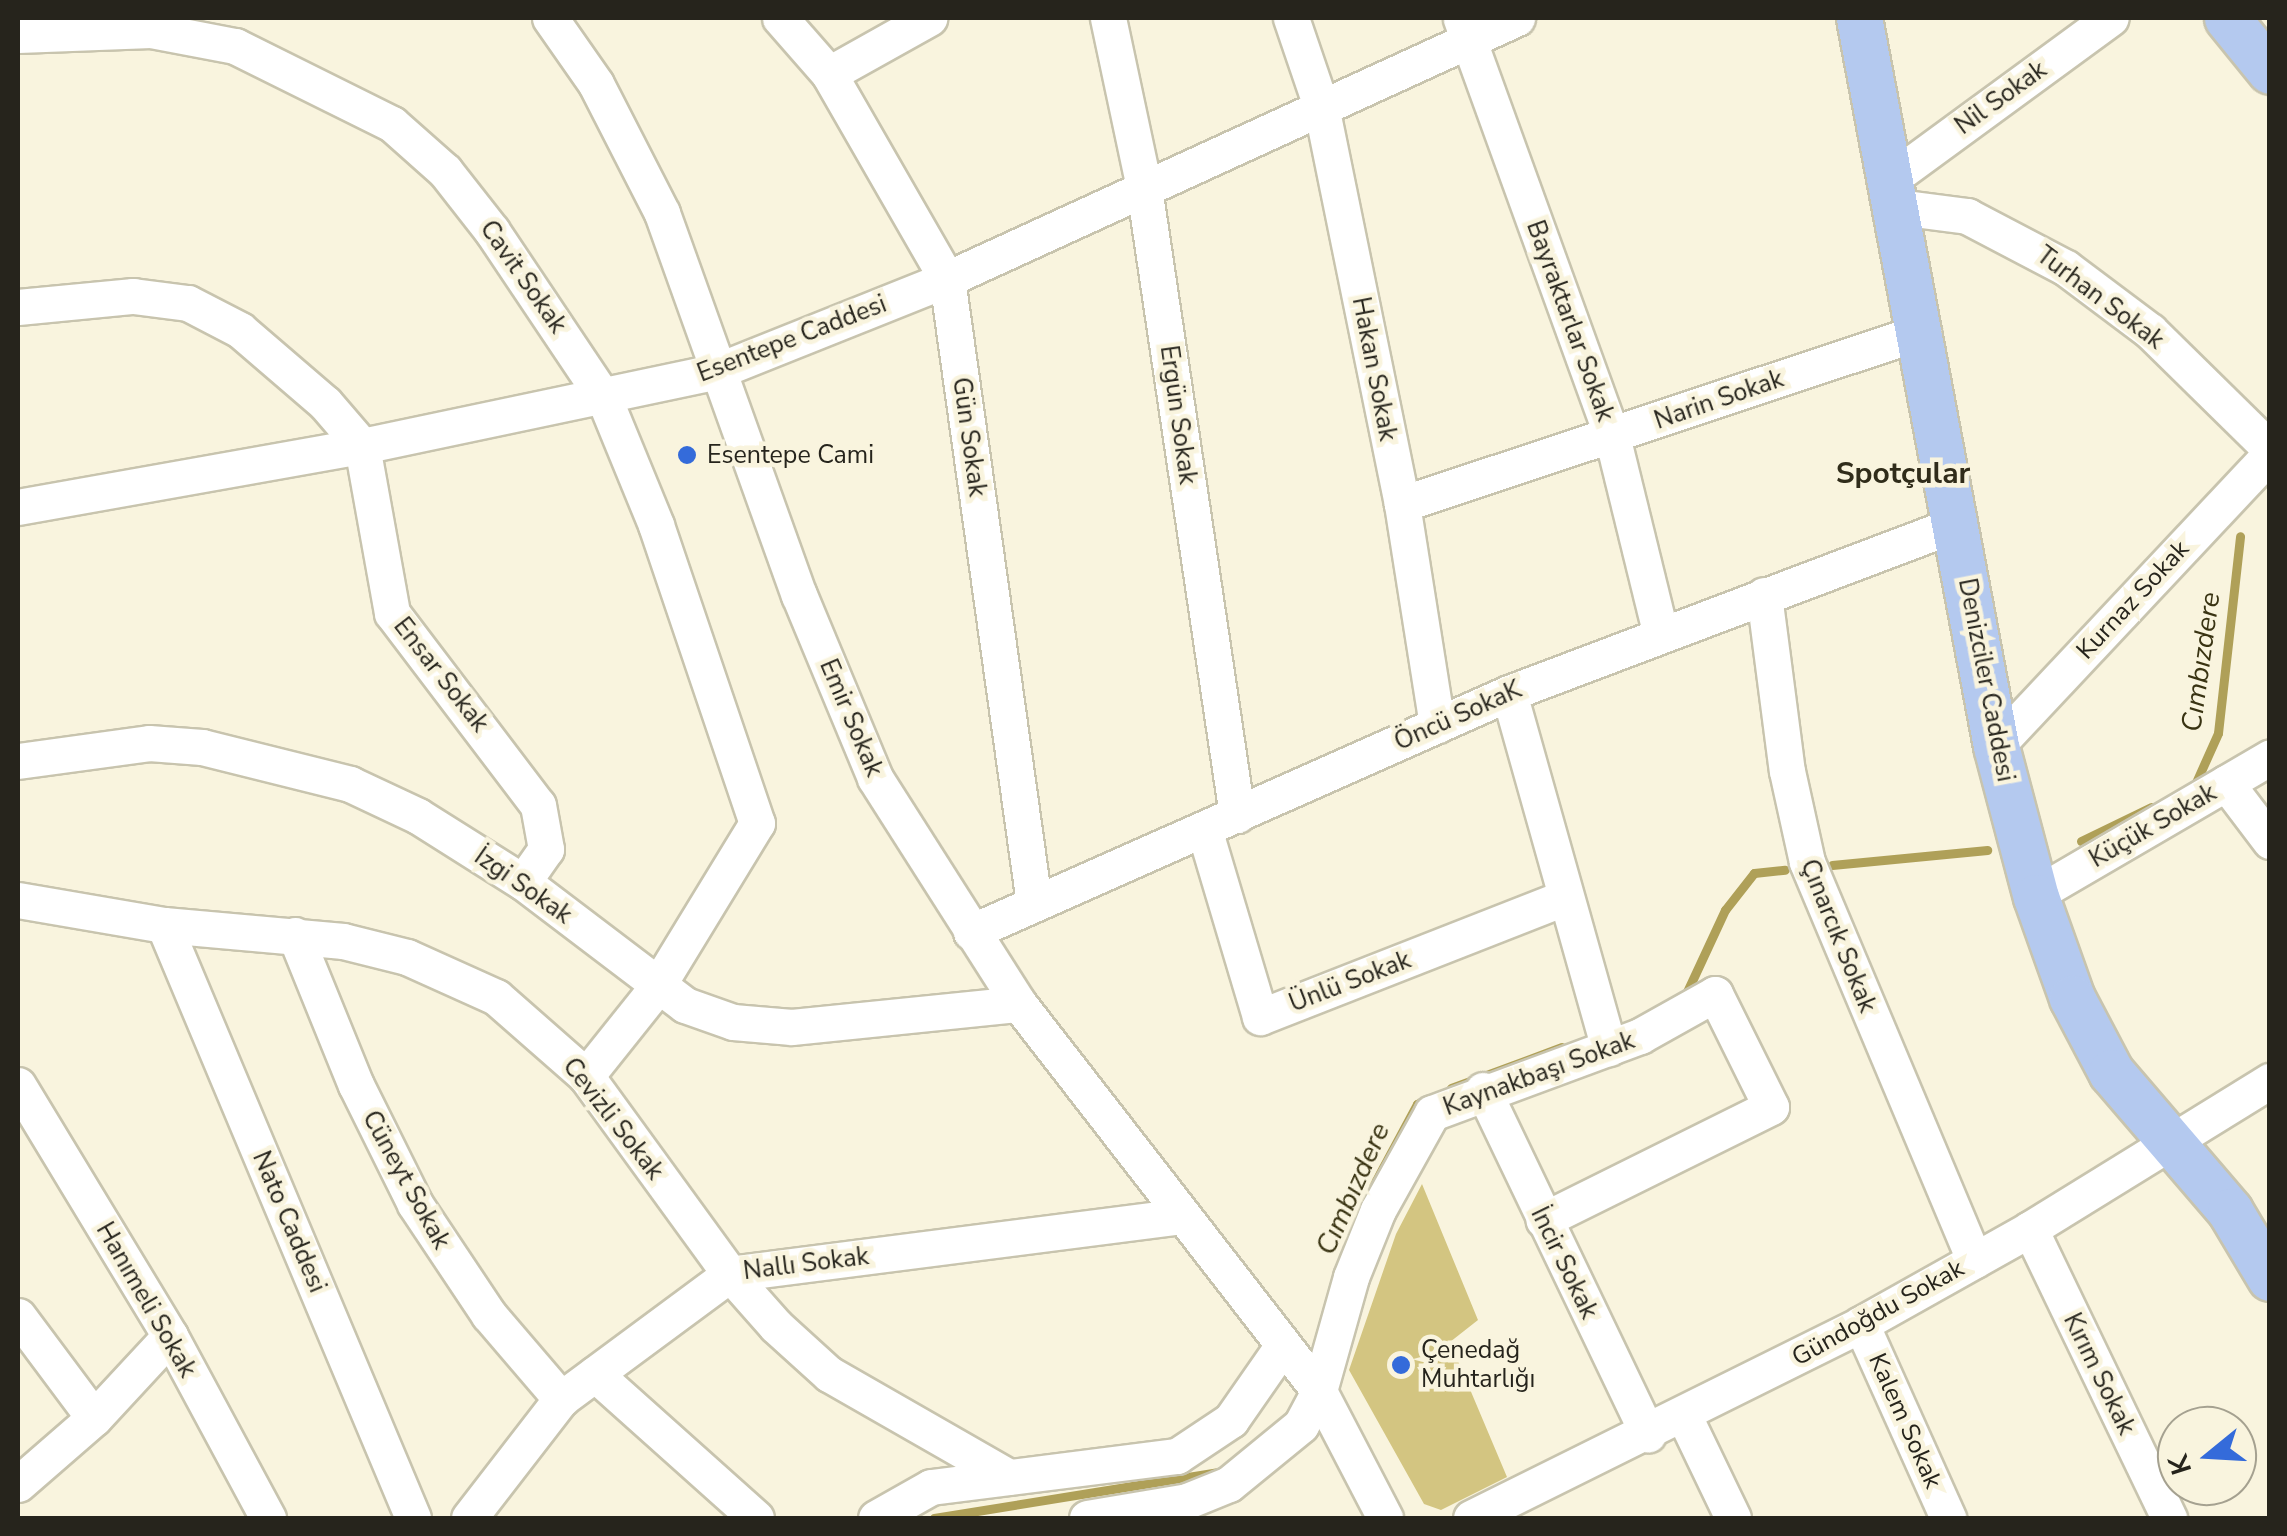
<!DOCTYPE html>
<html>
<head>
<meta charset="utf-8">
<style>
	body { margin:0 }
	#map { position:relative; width:2287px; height:1536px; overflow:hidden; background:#f9f4de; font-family:"Nunito Sans",sans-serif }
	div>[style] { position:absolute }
	.green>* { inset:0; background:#d3c581 }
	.stream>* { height:9px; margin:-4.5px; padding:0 4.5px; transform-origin:4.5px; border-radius:4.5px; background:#afa058 }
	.roads { filter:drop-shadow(2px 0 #c8c4ae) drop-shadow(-2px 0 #c8c4ae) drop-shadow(0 2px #c8c4ae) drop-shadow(0 -2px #c8c4ae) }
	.minor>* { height:35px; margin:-17.5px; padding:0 17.5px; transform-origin:17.5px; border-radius:17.5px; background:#fff }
	.major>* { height:45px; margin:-22.5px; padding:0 22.5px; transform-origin:22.5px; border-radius:22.5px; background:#b4c9ef }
	.dots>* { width:28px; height:28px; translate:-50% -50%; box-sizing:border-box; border:5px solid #f9f4de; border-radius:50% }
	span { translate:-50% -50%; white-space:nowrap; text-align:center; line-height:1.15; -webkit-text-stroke:9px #f9f4de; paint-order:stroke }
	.street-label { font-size:25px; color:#26241c }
	.poi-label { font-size:25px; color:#26241c }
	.left { translate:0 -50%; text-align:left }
	.water-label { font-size:28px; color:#393312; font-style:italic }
	.quarter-label { font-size:30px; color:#302c1a; font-weight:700 }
	.frame { position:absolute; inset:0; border:20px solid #26241c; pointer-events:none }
	.north { position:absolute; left:2157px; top:1406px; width:100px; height:100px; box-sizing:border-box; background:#f9f4de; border:2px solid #a5a190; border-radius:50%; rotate:252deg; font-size:28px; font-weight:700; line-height:40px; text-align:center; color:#26241c }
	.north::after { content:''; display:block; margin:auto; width:35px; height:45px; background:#346bda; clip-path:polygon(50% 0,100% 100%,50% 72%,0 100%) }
</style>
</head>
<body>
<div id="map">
	<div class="green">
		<div style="clip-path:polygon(1422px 1184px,1478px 1320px,1450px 1342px,1507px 1477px,1441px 1510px,1424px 1504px,1349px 1370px,1396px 1234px)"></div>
	</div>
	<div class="stream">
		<div style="left:2193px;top:789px;width:61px;rotate:-65.9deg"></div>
		<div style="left:2218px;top:733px;width:198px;rotate:-83.6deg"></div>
		<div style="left:2081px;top:841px;width:78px;rotate:-25.9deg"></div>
		<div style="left:1832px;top:865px;width:156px;rotate:-5.5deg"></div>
		<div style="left:1685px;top:996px;width:95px;rotate:-65.1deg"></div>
		<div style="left:1725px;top:910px;width:47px;rotate:-51.9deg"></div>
		<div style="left:1754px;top:873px;width:31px;rotate:-6deg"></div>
		<div style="left:1451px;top:1088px;width:118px;rotate:-20.3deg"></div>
		<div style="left:1373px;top:1186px;width:93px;rotate:-61.8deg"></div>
		<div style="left:1417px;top:1104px;width:11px;rotate:-27deg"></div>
		<div style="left:934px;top:1518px;width:287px;rotate:-9.2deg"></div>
	</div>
	<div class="roads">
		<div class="minor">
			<div style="left:550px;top:18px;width:80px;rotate:55.1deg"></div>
			<div style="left:596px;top:84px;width:145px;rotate:62.9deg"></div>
			<div style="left:662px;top:213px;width:406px;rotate:70.3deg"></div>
			<div style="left:799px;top:595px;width:198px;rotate:67.4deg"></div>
			<div style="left:875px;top:778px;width:268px;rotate:57.5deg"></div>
			<div style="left:1019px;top:1004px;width:490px;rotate:52.2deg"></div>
			<div style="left:1319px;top:1391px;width:143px;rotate:62.5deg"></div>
			<div style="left:780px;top:18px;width:74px;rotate:48.8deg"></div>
			<div style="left:829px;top:74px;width:237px;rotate:60.1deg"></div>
			<div style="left:947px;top:279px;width:630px;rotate:82.06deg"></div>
			<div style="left:1108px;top:18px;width:174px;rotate:78deg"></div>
			<div style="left:1144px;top:188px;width:634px;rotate:81.56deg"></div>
			<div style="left:1291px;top:18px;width:93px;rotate:71.2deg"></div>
			<div style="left:1321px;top:106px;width:406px;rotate:78.5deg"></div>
			<div style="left:1402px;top:504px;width:224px;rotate:81deg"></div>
			<div style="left:1461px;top:19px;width:443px;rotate:70.1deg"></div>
			<div style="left:1612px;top:436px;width:201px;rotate:76.2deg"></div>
			<div style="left:18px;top:35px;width:133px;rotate:-2.2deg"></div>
			<div style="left:151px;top:30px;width:86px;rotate:10.8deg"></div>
			<div style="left:235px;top:46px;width:175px;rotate:26.4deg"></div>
			<div style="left:392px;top:124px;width:71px;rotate:41.6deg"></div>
			<div style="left:445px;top:171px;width:76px;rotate:51.9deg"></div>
			<div style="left:492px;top:231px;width:201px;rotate:56.2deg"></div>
			<div style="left:604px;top:398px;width:137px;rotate:67.7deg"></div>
			<div style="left:656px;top:525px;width:315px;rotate:71.3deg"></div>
			<div style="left:757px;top:823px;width:192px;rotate:121.4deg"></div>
			<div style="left:657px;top:987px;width:114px;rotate:128.6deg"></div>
			<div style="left:829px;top:74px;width:115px;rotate:-29.2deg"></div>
			<div style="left:1892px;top:178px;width:271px;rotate:-36.2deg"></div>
			<div style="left:1898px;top:207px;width:70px;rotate:7.4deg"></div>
			<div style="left:1967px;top:216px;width:112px;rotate:27.7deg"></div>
			<div style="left:2066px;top:268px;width:105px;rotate:36.9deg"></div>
			<div style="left:2150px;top:331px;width:168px;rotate:44.5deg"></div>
			<div style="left:18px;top:307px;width:116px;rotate:-5.5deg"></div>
			<div style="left:133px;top:296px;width:55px;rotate:7.3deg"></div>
			<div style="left:188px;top:303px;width:59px;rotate:27.4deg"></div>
			<div style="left:240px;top:330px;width:112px;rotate:40.7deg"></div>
			<div style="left:325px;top:403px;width:57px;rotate:49.3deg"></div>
			<div style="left:362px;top:446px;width:170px;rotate:79.8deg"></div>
			<div style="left:392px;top:613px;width:241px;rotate:52.8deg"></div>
			<div style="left:538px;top:805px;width:45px;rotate:79.7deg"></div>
			<div style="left:546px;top:849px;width:40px;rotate:124.9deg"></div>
			<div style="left:1402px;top:504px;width:549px;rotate:-18.37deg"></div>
			<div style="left:18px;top:507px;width:349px;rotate:-10.1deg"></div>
			<div style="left:362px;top:446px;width:363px;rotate:-11.9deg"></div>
			<div style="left:717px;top:371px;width:248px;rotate:-21.8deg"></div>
			<div style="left:947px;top:279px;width:627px;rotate:-24.6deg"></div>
			<div style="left:1764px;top:595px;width:177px;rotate:82.6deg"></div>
			<div style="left:1787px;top:771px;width:93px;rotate:77.6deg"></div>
			<div style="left:1807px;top:862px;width:432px;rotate:67.2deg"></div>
			<div style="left:1509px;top:693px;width:369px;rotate:74.3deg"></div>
			<div style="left:1996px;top:746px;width:400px;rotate:-46.8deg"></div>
			<div style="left:18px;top:761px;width:132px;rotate:-7.8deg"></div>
			<div style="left:149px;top:743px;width:53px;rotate:4.3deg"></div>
			<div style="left:202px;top:747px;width:153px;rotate:14deg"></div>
			<div style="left:350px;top:784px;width:75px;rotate:25.2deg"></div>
			<div style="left:418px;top:816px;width:124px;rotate:32.2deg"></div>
			<div style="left:523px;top:882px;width:203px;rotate:37.2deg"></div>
			<div style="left:685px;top:1005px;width:51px;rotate:19.5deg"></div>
			<div style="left:733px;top:1022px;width:59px;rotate:4.8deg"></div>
			<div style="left:792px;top:1027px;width:228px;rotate:-5.8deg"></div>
			<div style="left:2226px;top:783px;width:73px;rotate:52.8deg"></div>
			<div style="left:1205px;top:832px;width:193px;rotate:73.4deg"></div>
			<div style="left:1260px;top:1017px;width:326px;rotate:-21.4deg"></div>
			<div style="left:2036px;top:894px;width:271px;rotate:-30.3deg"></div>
			<div style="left:18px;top:900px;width:148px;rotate:9.7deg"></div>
			<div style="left:164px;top:925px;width:180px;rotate:5.1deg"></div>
			<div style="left:343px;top:941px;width:66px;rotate:14deg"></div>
			<div style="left:407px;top:957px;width:98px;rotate:24.2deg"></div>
			<div style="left:496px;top:997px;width:120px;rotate:41.3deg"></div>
			<div style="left:586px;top:1076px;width:245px;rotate:54deg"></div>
			<div style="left:730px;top:1274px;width:69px;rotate:48.5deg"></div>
			<div style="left:776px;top:1326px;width:72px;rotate:42.2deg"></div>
			<div style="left:829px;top:1374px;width:207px;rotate:29.8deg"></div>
			<div style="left:164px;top:925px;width:643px;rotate:67.22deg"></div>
			<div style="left:971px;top:932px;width:589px;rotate:-23.95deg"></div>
			<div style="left:1509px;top:693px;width:478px;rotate:-20.7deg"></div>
			<div style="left:295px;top:935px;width:162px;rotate:67.9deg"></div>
			<div style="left:356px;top:1085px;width:133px;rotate:63.6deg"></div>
			<div style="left:415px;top:1204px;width:133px;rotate:56.3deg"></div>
			<div style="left:489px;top:1315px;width:111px;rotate:49.4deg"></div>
			<div style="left:18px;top:1085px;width:293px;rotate:58.8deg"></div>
			<div style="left:170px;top:1336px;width:207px;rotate:61.7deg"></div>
			<div style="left:1483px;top:1090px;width:382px;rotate:64.4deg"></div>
			<div style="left:2030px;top:1229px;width:321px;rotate:64.3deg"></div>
			<div style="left:18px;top:1316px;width:127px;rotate:53.3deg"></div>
			<div style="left:1861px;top:1324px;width:213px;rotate:65.8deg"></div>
			<div style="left:595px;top:1374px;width:216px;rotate:41.8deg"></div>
			<div style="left:1684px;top:1416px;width:113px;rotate:64.3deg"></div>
			<div style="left:18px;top:1484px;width:101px;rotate:-41deg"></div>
			<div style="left:94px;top:1418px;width:112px;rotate:-47.2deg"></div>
			<div style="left:469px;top:1518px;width:150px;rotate:-52.3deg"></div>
			<div style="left:561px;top:1399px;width:210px;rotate:-36.5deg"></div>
			<div style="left:730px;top:1274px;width:455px;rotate:-7.3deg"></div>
			<div style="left:876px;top:1518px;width:63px;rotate:-29.4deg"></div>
			<div style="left:931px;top:1487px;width:248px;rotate:-7.2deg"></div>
			<div style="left:1177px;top:1456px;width:65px;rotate:-33.7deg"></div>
			<div style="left:1231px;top:1420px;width:88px;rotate:-55.2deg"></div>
			<div style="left:1087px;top:1518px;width:101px;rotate:-9.6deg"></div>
			<div style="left:1187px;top:1501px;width:45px;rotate:-22deg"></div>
			<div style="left:1229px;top:1484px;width:93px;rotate:-39.3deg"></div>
			<div style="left:1301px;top:1425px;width:38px;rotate:-62deg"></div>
			<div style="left:1319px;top:1391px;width:118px;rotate:-74.3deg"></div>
			<div style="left:1351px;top:1277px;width:72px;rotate:-68.1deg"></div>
			<div style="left:1378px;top:1210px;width:111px;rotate:-60.9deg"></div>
			<div style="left:1432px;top:1113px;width:222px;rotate:-20.3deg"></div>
			<div style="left:1640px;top:1036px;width:86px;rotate:-29.2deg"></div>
			<div style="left:1715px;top:994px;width:126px;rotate:63.6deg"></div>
			<div style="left:1771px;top:1107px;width:254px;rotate:153.6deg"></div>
			<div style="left:1471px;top:1518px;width:436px;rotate:-26.4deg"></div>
			<div style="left:1861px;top:1324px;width:194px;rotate:-29.3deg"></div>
			<div style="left:2030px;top:1229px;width:282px;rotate:-31.7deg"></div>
		</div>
		<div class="major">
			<div style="left:1859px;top:18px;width:741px;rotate:79.34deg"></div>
			<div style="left:1996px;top:746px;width:156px;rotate:75.2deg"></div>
			<div style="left:2036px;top:897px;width:107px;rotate:70.4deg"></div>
			<div style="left:2072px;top:998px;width:84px;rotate:62.2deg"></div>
			<div style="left:2111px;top:1072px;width:183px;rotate:49.4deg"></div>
			<div style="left:2230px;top:1211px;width:78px;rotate:59.2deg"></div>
			<div style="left:2227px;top:18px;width:68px;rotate:50.9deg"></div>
		</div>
	</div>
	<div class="dots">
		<div style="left:687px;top:455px;background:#346bda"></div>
		<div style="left:1401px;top:1365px;background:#346bda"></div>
	</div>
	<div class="street-label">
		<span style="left:2001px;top:98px;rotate:-36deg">Nil Sokak</span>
		<span style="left:523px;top:277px;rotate:55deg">Cavit Sokak</span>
		<span style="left:2100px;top:298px;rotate:37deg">Turhan Sokak</span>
		<span style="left:1570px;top:321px;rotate:70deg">Bayraktarlar Sokak</span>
		<span style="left:792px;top:339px;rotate:-21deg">Esentepe Caddesi</span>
		<span style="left:1374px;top:369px;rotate:79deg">Hakan Sokak</span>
		<span style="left:1719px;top:400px;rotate:-19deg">Narin Sokak</span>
		<span style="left:1178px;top:415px;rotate:82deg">Ergün Sokak</span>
		<span style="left:969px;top:437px;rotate:82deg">Gün Sokak</span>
		<span style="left:2133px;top:600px;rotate:-47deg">Kurnaz Sokak</span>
		<span style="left:441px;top:675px;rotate:52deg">Ensar Sokak</span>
		<span style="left:1986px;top:680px;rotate:79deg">Denizciler Caddesi</span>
		<span style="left:1458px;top:716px;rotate:-24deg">Öncü SokaK</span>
		<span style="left:851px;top:718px;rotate:67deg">Emir Sokak</span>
		<span style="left:2153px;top:826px;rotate:-30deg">Küçük Sokak</span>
		<span style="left:523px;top:886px;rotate:35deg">İzgi Sokak</span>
		<span style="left:1838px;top:936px;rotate:68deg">Çınarcık Sokak</span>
		<span style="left:1350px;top:982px;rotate:-21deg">Ünlü Sokak</span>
		<span style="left:1539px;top:1074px;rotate:-20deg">Kaynakbaşı Sokak</span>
		<span style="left:613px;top:1119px;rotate:52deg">Cevizli Sokak</span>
		<span style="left:406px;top:1180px;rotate:61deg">Cüneyt Sokak</span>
		<span style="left:289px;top:1222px;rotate:67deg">Nato Caddesi</span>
		<span style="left:1564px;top:1263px;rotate:64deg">İncir Sokak</span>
		<span style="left:806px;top:1264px;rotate:-7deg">Nallı Sokak</span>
		<span style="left:146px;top:1300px;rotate:60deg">Hanımeli Sokak</span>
		<span style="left:1878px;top:1313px;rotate:-29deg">Gündoğdu Sokak</span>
		<span style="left:2099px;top:1374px;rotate:64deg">Kırım Sokak</span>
		<span style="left:1905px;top:1421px;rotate:66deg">Kalem Sokak</span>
	</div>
	<div class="poi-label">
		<span class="left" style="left:707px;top:455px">Esentepe Cami</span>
		<span class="left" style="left:1421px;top:1365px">Çenedağ<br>Muhtarlığı</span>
	</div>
	<div class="water-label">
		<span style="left:2201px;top:662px;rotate:-82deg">Cımbızdere</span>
		<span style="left:1353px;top:1189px;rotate:-66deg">Cımbızdere</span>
	</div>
	<div class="quarter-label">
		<span style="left:1903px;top:474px">Spotçular</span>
	</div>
	<div class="frame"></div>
	<div class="north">K</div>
</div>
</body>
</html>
